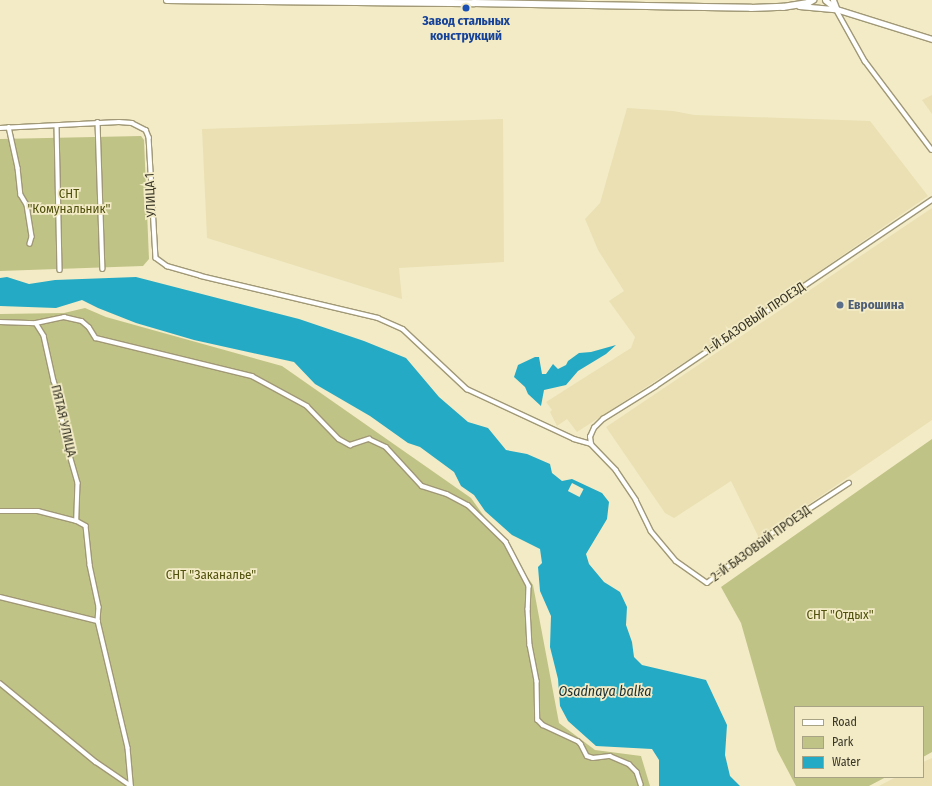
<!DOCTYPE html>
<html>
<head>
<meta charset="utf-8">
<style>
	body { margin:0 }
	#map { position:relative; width:932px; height:786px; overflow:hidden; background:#f3ebc6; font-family:"Fira Sans Condensed",sans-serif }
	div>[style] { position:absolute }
	.built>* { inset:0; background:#eae0b3 }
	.green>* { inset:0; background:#c0c386 }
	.water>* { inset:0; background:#24aac4 }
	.pier>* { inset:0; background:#f3ebc6; transform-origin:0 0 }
	.roads { filter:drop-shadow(1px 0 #a09876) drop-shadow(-1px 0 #a09876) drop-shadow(0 1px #a09876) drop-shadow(0 -1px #a09876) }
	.street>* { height:3.5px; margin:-1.75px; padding:0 1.75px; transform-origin:1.75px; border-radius:1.75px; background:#fff }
	.secondary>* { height:5px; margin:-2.5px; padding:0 2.5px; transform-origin:2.5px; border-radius:2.5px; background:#fff }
	.primary>* { height:5.5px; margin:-2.75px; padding:0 2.75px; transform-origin:2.75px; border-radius:2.75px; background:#fff }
	.dots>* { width:11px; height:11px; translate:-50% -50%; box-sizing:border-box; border:2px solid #f3ebc6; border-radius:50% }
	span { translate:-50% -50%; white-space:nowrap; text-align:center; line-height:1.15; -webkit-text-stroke:3.5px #f3ebc6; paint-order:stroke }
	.transit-label { font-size:13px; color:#164399; font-weight:700 }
	.park-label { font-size:13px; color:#50510c }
	.street-label { font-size:13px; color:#393627 }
	.service-label { font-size:13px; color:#4e5e75; font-weight:700 }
	.left { translate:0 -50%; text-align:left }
	.water-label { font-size:14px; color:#192e33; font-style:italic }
	.legend { position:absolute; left:794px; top:706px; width:130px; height:72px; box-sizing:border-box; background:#f3ebc6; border:1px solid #a9a386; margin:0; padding:5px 7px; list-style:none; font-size:12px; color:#393627 }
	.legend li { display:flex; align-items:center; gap:8px; height:20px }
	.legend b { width:20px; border:1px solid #a9a386 }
</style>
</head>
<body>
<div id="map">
	<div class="built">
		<div style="clip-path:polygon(932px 95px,932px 114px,922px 100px)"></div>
		<div style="clip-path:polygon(627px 108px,673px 111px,694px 115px,870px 121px,928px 196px,743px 324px,577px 432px,567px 419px,557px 426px,550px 412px,552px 410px,546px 402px,631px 348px,635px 337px,609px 301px,624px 291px,598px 250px,585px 219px,600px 203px)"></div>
		<div style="clip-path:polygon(503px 119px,504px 262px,399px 268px,402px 299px,207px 238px,202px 129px)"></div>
		<div style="clip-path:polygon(932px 208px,932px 420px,759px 538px,731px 481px,674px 518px,665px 513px,606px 427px)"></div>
		<div style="clip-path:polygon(932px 758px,932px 786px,879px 786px,896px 777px,923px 777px,923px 762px)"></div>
	</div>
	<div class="green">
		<div style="clip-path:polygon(141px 136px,144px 140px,149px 259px,143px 266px,0 271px,0 139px)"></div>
		<div style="clip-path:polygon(85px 308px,106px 317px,282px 366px,471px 498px,533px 585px,559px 723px,595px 750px,641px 756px,650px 786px,0 786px,0 314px,64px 313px)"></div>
		<div style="clip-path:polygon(932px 439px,932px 752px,923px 757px,923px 707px,795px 707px,795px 777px,886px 777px,869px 786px,796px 786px,777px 750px,741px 623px,721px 587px)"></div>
	</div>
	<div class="water">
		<div style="clip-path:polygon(7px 277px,29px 284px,55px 280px,136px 277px,299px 319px,364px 341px,406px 358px,439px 397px,468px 422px,488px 428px,506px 450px,527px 454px,550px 464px,552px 473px,562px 481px,572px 479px,602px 493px,609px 502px,607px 519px,586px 554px,589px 564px,604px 582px,620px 592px,627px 607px,626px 625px,632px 642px,634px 657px,642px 665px,706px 680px,727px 725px,725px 755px,730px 776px,740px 786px,659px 786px,659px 760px,652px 749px,596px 746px,568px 721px,560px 706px,558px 679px,550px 647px,551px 616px,540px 591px,538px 567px,542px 563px,540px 549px,512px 535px,485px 511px,474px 495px,461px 486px,454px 472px,420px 447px,408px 443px,370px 416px,315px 384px,294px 362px,194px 340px,136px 323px,98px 308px,82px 300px,56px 308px,0 306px,0 278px)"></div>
		<div style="clip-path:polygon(616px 345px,606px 354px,578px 371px,566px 385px,544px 390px,541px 406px,528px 394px,525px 387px,514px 377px,518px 365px,535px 357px,539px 357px,542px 374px,546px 374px,553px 364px,558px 369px,566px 365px,568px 361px,579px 353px,591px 352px)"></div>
	</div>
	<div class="pier">
		<div style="left:572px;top:483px;width:13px;height:9px;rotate:27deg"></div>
	</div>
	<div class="roads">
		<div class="street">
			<div style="left:836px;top:9px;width:60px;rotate:60.9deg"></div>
			<div style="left:865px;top:61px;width:111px;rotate:53deg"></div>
			<div style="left:98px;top:122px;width:147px;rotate:88.1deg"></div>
			<div style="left:57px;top:126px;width:144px;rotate:88.8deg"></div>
			<div style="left:9px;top:127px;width:42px;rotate:77.6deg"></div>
			<div style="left:18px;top:168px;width:27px;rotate:84deg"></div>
			<div style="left:21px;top:195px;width:12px;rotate:59deg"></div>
			<div style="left:27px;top:205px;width:32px;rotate:81deg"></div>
			<div style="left:32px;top:237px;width:7px;rotate:106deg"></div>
			<div style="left:0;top:128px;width:119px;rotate:-2.9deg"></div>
			<div style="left:119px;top:122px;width:13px;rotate:4deg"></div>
			<div style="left:132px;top:123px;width:16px;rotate:27deg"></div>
			<div style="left:146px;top:130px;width:8px;rotate:67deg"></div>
			<div style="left:149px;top:137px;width:121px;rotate:86.7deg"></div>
			<div style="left:156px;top:258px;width:14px;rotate:36deg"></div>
			<div style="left:167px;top:266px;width:35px;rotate:16deg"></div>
			<div style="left:201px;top:276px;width:182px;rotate:13.3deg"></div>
			<div style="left:378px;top:318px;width:27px;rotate:24deg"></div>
			<div style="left:403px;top:329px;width:88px;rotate:43.2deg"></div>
			<div style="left:467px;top:389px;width:118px;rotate:25deg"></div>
			<div style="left:574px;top:439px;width:18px;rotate:16deg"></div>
			<div style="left:591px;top:444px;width:36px;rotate:46deg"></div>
			<div style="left:616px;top:470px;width:36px;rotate:56deg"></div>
			<div style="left:636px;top:500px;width:34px;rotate:64deg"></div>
			<div style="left:651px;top:531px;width:39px;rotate:50deg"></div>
			<div style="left:676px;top:561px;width:38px;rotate:35deg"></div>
			<div style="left:707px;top:583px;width:68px;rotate:-38.4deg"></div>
			<div style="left:760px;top:541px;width:106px;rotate:-33.1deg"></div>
			<div style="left:0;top:322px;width:36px;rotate:2deg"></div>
			<div style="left:36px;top:323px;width:29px;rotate:-12deg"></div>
			<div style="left:64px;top:317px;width:18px;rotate:13deg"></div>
			<div style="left:82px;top:321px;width:9px;rotate:41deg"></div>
			<div style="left:89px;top:327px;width:13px;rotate:58deg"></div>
			<div style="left:96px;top:338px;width:161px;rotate:13.7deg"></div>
			<div style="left:252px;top:376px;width:63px;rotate:28.6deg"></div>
			<div style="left:307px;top:406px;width:46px;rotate:45.9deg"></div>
			<div style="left:339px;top:439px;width:13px;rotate:29deg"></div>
			<div style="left:350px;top:445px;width:20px;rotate:-18deg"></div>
			<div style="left:369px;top:439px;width:19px;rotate:25deg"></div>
			<div style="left:386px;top:447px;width:53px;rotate:47.3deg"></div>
			<div style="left:422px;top:486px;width:26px;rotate:18deg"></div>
			<div style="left:447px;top:494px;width:24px;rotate:28deg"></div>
			<div style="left:468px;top:505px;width:53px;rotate:44.2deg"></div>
			<div style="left:506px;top:542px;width:50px;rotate:62.4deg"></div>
			<div style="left:529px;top:586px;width:23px;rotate:92deg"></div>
			<div style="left:528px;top:609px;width:36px;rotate:87deg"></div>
			<div style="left:530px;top:645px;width:37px;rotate:79deg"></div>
			<div style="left:537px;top:681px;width:39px;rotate:89deg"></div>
			<div style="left:538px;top:720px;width:7px;rotate:45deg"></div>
			<div style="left:543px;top:725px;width:38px;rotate:25deg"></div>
			<div style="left:578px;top:741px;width:4px;rotate:45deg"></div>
			<div style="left:581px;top:744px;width:13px;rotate:63deg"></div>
			<div style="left:587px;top:756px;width:6px;rotate:18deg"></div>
			<div style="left:593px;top:758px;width:17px;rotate:-7deg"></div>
			<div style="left:610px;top:756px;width:21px;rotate:23deg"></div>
			<div style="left:629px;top:764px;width:11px;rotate:45deg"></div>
			<div style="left:637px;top:772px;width:13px;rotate:72deg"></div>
			<div style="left:36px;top:323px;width:15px;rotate:58deg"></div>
			<div style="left:44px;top:336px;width:46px;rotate:77.5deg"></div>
			<div style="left:54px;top:381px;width:21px;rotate:71deg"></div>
			<div style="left:61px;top:401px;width:30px;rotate:86deg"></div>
			<div style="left:63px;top:431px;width:54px;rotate:73.9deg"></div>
			<div style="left:78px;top:483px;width:38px;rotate:92deg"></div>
			<div style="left:591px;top:444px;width:7px;rotate:-98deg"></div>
			<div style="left:590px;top:437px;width:10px;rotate:-66deg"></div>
			<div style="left:594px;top:428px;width:13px;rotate:-45deg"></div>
			<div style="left:603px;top:419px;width:62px;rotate:-31.9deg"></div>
			<div style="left:656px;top:386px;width:333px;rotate:-34deg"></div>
			<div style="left:0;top:511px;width:38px"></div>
			<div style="left:38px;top:511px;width:40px;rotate:14.4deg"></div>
			<div style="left:77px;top:521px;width:10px;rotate:29deg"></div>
			<div style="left:86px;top:526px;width:39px;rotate:84deg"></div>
			<div style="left:90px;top:565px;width:43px;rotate:77.9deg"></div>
			<div style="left:99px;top:607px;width:14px;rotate:94deg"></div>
			<div style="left:98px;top:621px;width:130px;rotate:76.7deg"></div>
			<div style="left:128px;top:748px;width:38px;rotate:85deg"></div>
			<div style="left:0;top:597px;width:101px;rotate:13.8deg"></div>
			<div style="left:0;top:683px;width:124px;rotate:39.5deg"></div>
			<div style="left:96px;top:762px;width:42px;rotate:34.4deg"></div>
		</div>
		<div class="secondary">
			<div style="left:825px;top:0;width:14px;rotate:39deg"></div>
			<div style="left:836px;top:9px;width:101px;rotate:17.4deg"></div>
			<div style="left:833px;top:0;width:9px;rotate:69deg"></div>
			<div style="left:799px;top:6px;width:36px;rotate:5deg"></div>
		</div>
		<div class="primary">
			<div style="left:167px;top:0;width:307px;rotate:0.6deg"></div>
			<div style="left:474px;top:3px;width:277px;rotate:1deg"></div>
			<div style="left:751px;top:8px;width:32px;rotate:-2deg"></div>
			<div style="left:783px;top:7px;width:25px;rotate:-9deg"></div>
			<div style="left:808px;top:3px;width:6px;rotate:-31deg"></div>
		</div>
	</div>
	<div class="dots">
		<div style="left:466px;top:8px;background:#1a4fb4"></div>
		<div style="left:840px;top:305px;background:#5c6f8a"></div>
	</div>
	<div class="transit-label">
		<span style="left:466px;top:29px">Завод стальных<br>конструкций</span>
	</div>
	<div class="park-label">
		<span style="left:69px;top:202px">СНТ<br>"Комунальник"</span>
		<span style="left:211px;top:575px">СНТ "Заканалье"</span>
		<span style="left:840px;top:615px">СНТ "Отдых"</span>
	</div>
	<div class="street-label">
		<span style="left:151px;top:195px;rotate:-93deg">УЛИЦА 1</span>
		<span style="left:755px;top:319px;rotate:-34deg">1-Й БАЗОВЫЙ ПРОЕЗД</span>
		<span style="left:63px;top:421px;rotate:77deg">ПЯТАЯ УЛИЦА</span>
		<span style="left:761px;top:544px;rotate:-36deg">2-Й БАЗОВЫЙ ПРОЕЗД</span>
	</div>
	<div class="service-label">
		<span class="left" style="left:848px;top:305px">Еврошина</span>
	</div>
	<div class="water-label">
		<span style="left:605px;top:692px">Osadnaya balka</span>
	</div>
	<ul class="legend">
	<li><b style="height:5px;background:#fff"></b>Road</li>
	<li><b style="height:11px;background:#c0c386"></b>Park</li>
	<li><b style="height:11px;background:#24aac4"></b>Water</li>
	</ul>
</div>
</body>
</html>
